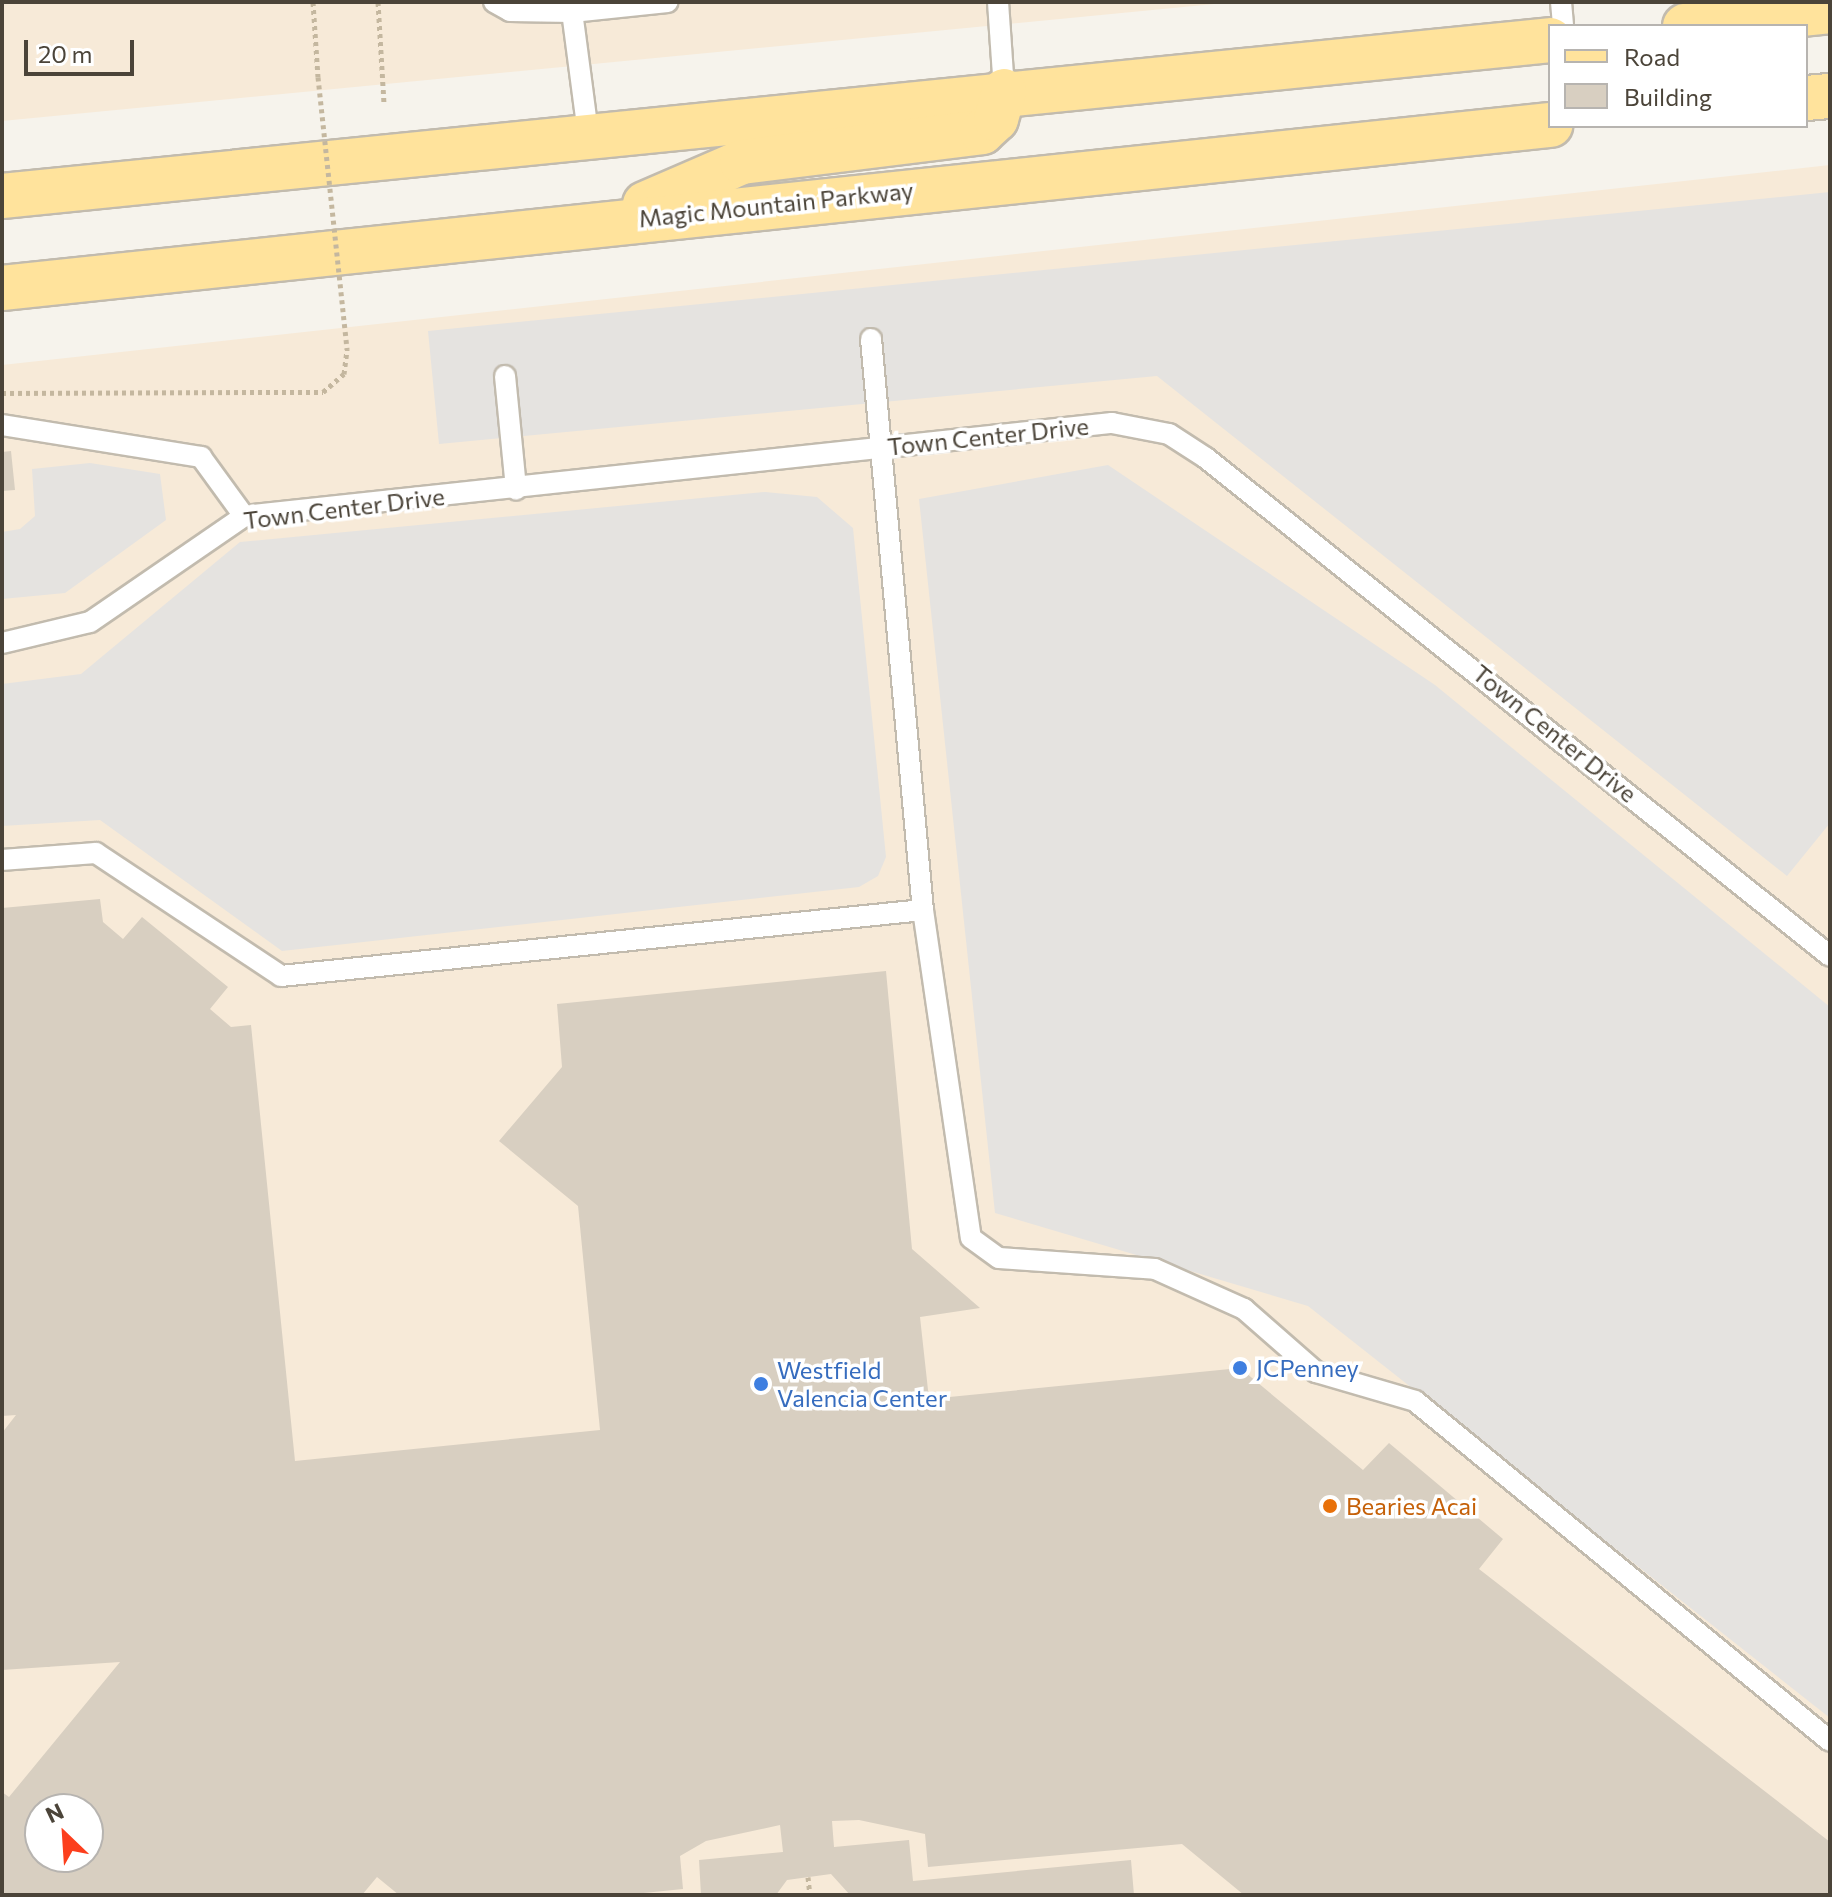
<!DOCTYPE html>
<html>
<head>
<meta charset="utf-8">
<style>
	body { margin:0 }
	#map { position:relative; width:1832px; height:1897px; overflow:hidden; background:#f6f3ec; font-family:Commissioner,sans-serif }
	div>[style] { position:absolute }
	.commercial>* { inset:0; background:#f7ead8 }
	.parking>* { inset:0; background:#e5e3e0 }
	.building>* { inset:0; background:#d8cfc1 }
	.path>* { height:5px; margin-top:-2.5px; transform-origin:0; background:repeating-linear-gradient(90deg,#c4b79f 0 4px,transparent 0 8px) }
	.roads { filter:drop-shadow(2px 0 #c2bbae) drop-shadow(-2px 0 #c2bbae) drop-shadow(0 2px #c2bbae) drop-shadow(0 -2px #c2bbae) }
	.service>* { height:20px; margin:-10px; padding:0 10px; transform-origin:10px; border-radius:10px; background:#fff }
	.primary>* { height:44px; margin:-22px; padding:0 22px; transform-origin:22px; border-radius:22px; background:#ffe39c }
	.path-bridge>* { height:5px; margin-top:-2.5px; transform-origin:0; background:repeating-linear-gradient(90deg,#c4b79f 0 4px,transparent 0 8px) }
	.dots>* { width:22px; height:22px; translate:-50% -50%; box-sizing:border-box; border:4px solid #fff; border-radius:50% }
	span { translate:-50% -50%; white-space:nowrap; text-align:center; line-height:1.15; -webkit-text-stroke:7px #fff; paint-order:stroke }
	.street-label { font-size:24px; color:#4b4439 }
	.shop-label { font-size:24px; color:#366cbe }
	.left { translate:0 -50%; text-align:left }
	.food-label { font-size:24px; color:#c56008 }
	.frame { position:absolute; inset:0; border:4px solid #4b4439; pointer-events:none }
	.legend { position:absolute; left:1548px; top:24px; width:260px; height:104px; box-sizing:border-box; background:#fff; border:2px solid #b7b4b0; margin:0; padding:10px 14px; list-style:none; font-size:24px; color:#4b4439 }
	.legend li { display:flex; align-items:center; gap:16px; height:40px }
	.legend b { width:40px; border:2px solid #b7b4b0 }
	.north { position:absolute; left:24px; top:1793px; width:80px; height:80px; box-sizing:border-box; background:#fff; border:2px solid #b7b4b0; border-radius:50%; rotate:335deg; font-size:22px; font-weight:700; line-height:32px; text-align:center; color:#4b4439 }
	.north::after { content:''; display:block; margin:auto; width:28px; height:36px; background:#fc3f1d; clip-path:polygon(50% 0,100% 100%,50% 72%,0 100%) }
	.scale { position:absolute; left:24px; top:40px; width:110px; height:36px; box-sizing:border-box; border:4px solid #4b4439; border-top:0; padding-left:10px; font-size:24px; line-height:28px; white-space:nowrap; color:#4b4439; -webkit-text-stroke:6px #fff; paint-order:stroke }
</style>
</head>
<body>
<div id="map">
	<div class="commercial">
		<div style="clip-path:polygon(2px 2px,1235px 2px,2px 121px)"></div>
		<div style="clip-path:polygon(evenodd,1830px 165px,1830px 1895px,2px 1895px,2px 365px,1830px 165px,40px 1809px,88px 1809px,88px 1857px,40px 1857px,40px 1809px)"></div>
	</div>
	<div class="parking">
		<div style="clip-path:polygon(1830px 192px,1830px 823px,1787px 876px,1157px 376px,439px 444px,428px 331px)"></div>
		<div style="clip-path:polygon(90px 463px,160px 474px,166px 520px,65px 593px,2px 599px,2px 532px,20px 529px,35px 516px,32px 469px)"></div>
		<div style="clip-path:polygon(1108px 465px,1435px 685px,1830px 1007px,1830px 1718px,1308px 1306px,995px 1213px,919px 499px)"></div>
		<div style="clip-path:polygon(765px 492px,817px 497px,853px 528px,886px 857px,878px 876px,859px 887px,282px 951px,100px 820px,2px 826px,2px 684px,81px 674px,240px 542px)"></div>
	</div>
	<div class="building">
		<div style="clip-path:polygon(11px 451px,15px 490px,2px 491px,2px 452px)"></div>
		<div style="clip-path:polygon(evenodd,100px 899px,103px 922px,123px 939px,142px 917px,228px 987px,210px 1009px,231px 1027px,251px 1025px,295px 1461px,600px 1430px,578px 1206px,499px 1141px,562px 1067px,557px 1004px,886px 971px,912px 1249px,980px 1308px,920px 1317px,929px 1399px,1240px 1368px,1363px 1470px,1389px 1443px,1503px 1539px,1479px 1569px,1830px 1842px,1830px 1895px,1244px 1895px,1182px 1844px,928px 1867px,925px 1834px,859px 1820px,832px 1821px,834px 1847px,909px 1840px,913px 1881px,1131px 1860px,1134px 1895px,850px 1895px,831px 1874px,787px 1880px,776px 1895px,701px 1895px,699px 1860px,783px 1852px,780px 1825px,706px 1841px,680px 1856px,683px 1889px,624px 1895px,399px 1895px,377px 1877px,362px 1895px,2px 1895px,2px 1792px,9px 1797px,120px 1662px,2px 1670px,2px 1433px,16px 1415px,2px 1416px,2px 908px,100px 899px,40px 1809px,88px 1809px,88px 1857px,40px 1857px,40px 1809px)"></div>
	</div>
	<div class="path">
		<div style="left:313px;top:2px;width:75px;rotate:86.2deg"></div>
		<div style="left:378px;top:2px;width:100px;rotate:86.6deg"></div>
		<div style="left:2px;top:393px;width:321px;rotate:-0.2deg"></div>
		<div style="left:323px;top:392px;width:28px;rotate:-41deg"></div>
		<div style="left:344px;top:374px;width:25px;rotate:-83deg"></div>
		<div style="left:808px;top:1877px;width:18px;rotate:84deg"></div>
	</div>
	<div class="roads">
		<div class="service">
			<div style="left:494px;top:2px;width:18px;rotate:29deg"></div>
			<div style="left:510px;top:11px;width:62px;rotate:0.9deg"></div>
			<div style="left:998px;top:2px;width:89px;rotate:86.1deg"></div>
			<div style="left:1561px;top:2px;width:24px;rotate:85deg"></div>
			<div style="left:588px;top:133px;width:122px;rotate:-97.5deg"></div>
			<div style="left:572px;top:12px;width:96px;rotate:-6deg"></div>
			<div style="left:871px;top:339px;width:573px;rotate:84.8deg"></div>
			<div style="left:505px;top:376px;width:114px;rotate:84.4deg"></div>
			<div style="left:2px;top:425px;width:202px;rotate:9.1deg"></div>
			<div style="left:201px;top:457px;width:73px;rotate:53.9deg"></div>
			<div style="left:2px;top:643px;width:90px;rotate:-13.4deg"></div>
			<div style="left:90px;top:622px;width:187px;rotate:-34.5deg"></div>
			<div style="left:244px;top:516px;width:873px;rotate:-6.12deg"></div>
			<div style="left:1112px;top:423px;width:58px;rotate:10.9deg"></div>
			<div style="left:1169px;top:434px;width:44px;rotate:33deg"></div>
			<div style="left:1206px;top:458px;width:798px;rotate:38.59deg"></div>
			<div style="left:2px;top:860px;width:94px;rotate:-4.3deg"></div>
			<div style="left:96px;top:853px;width:222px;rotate:33.6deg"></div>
			<div style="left:281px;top:976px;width:645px;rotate:-5.87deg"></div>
			<div style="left:923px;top:910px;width:331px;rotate:81.7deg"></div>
			<div style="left:971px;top:1238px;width:34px;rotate:36deg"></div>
			<div style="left:999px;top:1258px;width:156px;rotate:4deg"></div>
			<div style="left:1155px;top:1269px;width:98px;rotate:24.2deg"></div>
			<div style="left:1244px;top:1309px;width:96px;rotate:41.2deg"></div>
			<div style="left:1316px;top:1372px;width:103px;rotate:16.3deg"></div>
			<div style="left:1415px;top:1401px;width:536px;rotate:39.33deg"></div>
		</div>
		<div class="primary">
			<div style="left:1685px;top:26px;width:146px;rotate:-5.9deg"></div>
			<div style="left:1806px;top:98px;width:24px;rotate:-5deg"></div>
			<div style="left:2px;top:196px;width:1556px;rotate:-5.75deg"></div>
			<div style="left:645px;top:204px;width:106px;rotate:-23.4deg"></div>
			<div style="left:742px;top:162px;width:242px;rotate:-7.1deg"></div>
			<div style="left:982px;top:132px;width:19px;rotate:-43deg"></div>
			<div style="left:996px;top:119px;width:29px;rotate:-74deg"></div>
			<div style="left:2px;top:288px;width:1557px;rotate:-6.01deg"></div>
		</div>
	</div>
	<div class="path-bridge">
		<div style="left:318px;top:77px;width:274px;rotate:83.9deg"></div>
	</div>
	<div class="dots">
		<div style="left:1240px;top:1368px;background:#3f7fe0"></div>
		<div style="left:761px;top:1384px;background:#3f7fe0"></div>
		<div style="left:1330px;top:1506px;background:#e8710a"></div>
	</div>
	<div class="street-label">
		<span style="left:776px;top:204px;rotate:-6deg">Magic Mountain Parkway</span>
		<span style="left:988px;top:436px;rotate:-6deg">Town Center Drive</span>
		<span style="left:344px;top:508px;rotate:-7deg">Town Center Drive</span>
		<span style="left:1555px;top:733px;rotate:39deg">Town Center Drive</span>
	</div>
	<div class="shop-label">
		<span class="left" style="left:1256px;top:1368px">JCPenney</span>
		<span class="left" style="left:777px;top:1384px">Westfield<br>Valencia Center</span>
	</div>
	<div class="food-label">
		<span class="left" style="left:1346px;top:1506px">Bearies Acai</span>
	</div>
	<div class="frame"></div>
	<ul class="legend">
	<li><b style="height:10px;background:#ffe39c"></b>Road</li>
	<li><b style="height:22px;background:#d8cfc1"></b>Building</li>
	</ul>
	<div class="north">N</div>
	<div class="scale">20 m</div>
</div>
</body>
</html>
